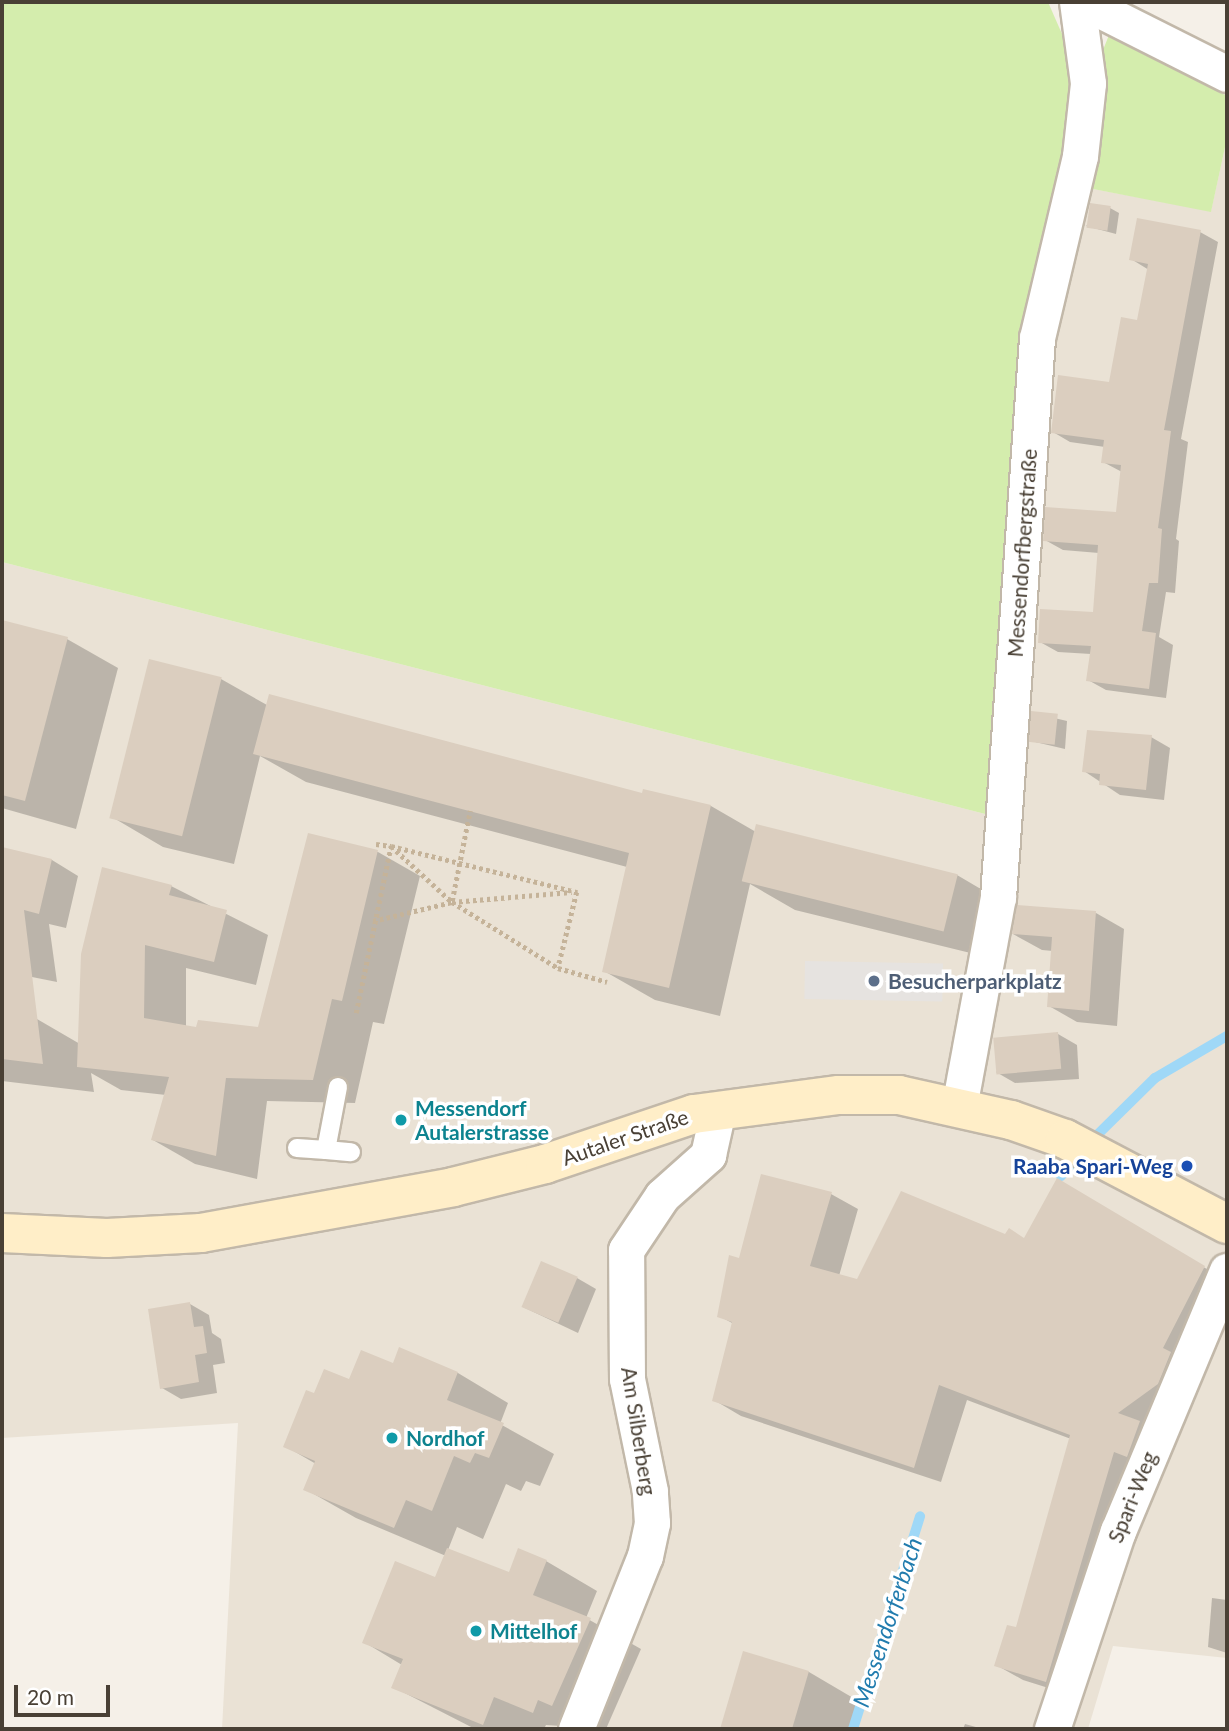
<!DOCTYPE html>
<html>
<head>
<meta charset="utf-8">
<style>
	body { margin:0 }
	#map { position:relative; width:1229px; height:1731px; overflow:hidden; background:#f5f0e8; font-family:Lato,sans-serif }
	div>[style] { position:absolute }
	.residential>* { inset:0; background:#eae2d5 }
	.green>* { inset:0; background:#d4edad }
	.parking>* { inset:0; background:#e6e3e0; transform-origin:0 0 }
	.shadow>* { inset:0; background:#0003 }
	.stream>* { height:10px; margin:-5px; padding:0 5px; transform-origin:5px; border-radius:5px; background:#9fd8f7 }
	.building>* { inset:0; background:#dbcebf; transform-origin:0 0 }
	.path>* { height:4.5px; margin-top:-2.25px; transform-origin:0; background:repeating-linear-gradient(90deg,#c5b399 0 3.5px,transparent 0 7px) }
	.roads { filter:drop-shadow(2px 0 #c2b8a9) drop-shadow(-2px 0 #c2b8a9) drop-shadow(0 2px #c2b8a9) drop-shadow(0 -2px #c2b8a9) }
	.lane>* { height:18px; margin:-9px; padding:0 9px; transform-origin:9px; border-radius:9px; background:#fff }
	.street>* { height:35px; margin:-17.5px; padding:0 17.5px; transform-origin:17.5px; border-radius:17.5px; background:#fff }
	.secondary>* { height:38px; margin:-19px; padding:0 19px; transform-origin:19px; border-radius:19px; background:#ffeec8 }
	.dots>* { width:19px; height:19px; translate:-50% -50%; box-sizing:border-box; border:4px solid #fff; border-radius:50% }
	span { translate:-50% -50%; white-space:nowrap; text-align:center; line-height:1.15; -webkit-text-stroke:7px #fff; paint-order:stroke }
	.street-label { font-size:21px; color:#494035 }
	.service-label { font-size:21px; color:#4e5e75; font-weight:700 }
	.left { translate:0 -50%; text-align:left }
	.culture-label { font-size:21px; color:#0d838f; font-weight:700 }
	.transit-label { font-size:21px; color:#164399; font-weight:700 }
	.right { translate:-100% -50%; text-align:right }
	.water-label { font-size:23px; color:#217cae; font-style:italic }
	.frame { position:absolute; inset:0; border:4px solid #494035; pointer-events:none }
	.scale { position:absolute; left:14px; top:1685px; width:96px; height:32px; box-sizing:border-box; border:4px solid #494035; border-top:0; padding-left:9px; font-size:21px; line-height:24px; white-space:nowrap; color:#494035; -webkit-text-stroke:5px #fff; paint-order:stroke }
</style>
</head>
<body>
<div id="map">
	<div class="residential">
		<div style="clip-path:polygon(1227px 138px,1227px 1658px,1113px 1646px,1088px 1729px,222px 1729px,238px 1423px,2px 1438px,2px 562px,993px 816px,1029px 333px,1088px 188px,1211px 211px)"></div>
	</div>
	<div class="green">
		<div style="clip-path:polygon(2px 2px,1048px 2px,1073px 59px,993px 816px,2px 562px)"></div>
		<div style="clip-path:polygon(1109px 35px,1227px 96px,1227px 138px,1211px 212px,1088px 188px,1101px 111px,1103px 50px)"></div>
	</div>
	<div class="parking">
		<div style="left:805px;top:961px;width:138px;height:38px;rotate:1deg"></div>
	</div>
	<div class="shadow">
		<div style="clip-path:polygon(1110px 208px,1119px 213px,1116px 234px,1086px 226px)"></div>
		<div style="clip-path:polygon(1200px 232px,1218px 242px,1181px 439px,1188px 442px,1176px 539px,1179px 541px,1175px 593px,1166px 592px,1159px 637px,1173px 645px,1166px 698px,1106px 690px,1088px 680px,1091px 654px,1058px 652px,1040px 642px,1095px 614px,1099px 553px,1063px 550px,1045px 540px,1117px 514px,1122px 472px,1103px 462px,1105px 447px,1070px 442px,1053px 432px,1111px 384px,1138px 322px,1149px 270px,1131px 259px)"></div>
		<div style="clip-path:polygon(2px 622px,67px 639px,118px 668px,76px 829px,2px 808px)"></div>
		<div style="clip-path:polygon(221px 679px,267px 705px,644px 795px,711px 806px,756px 832px,957px 875px,1008px 905px,995px 959px,795px 910px,750px 884px,720px 1016px,655px 1000px,604px 971px,627px 867px,306px 782px,260px 756px,234px 864px,163px 847px,112px 817px)"></div>
		<div style="clip-path:polygon(1033px 713px,1067px 721px,1065px 749px,1031px 741px)"></div>
		<div style="clip-path:polygon(1151px 737px,1170px 748px,1164px 800px,1120px 795px,1084px 771px)"></div>
		<div style="clip-path:polygon(309px 836px,378px 852px,420px 876px,384px 1024px,373px 1022px,355px 1103px,267px 1101px,257px 1179px,195px 1164px,153px 1140px,166px 1095px,121px 1090px,91px 1073px,94px 1092px,2px 1081px,2px 1012px,37px 1019px,80px 1044px,82px 977px,171px 886px,268px 935px,256px 985px,186px 968px,186px 1027px,259px 1029px)"></div>
		<div style="clip-path:polygon(2px 849px,52px 860px,78px 876px,66px 928px,49px 924px,57px 982px,2px 971px)"></div>
		<div style="clip-path:polygon(1096px 913px,1124px 929px,1117px 1026px,1077px 1022px,1049px 1006px,1053px 951px,1042px 950px,1013px 934px)"></div>
		<div style="clip-path:polygon(1058px 1034px,1077px 1045px,1079px 1079px,1015px 1083px,996px 1072px)"></div>
		<div style="clip-path:polygon(1057px 1180px,1227px 1281px,1074px 1696px,1023px 1680px,996px 1665px,1017px 1629px,1071px 1439px,967px 1400px,941px 1482px,741px 1416px,714px 1400px,734px 1324px,719px 1316px,740px 1260px,831px 1194px,858px 1209px,839px 1276px,858px 1281px,1005px 1237px,1025px 1239px)"></div>
		<div style="clip-path:polygon(577px 1278px,596px 1289px,578px 1333px,523px 1307px)"></div>
		<div style="clip-path:polygon(190px 1304px,209px 1315px,212px 1333px,221px 1339px,225px 1363px,213px 1365px,217px 1393px,181px 1399px,162px 1388px)"></div>
		<div style="clip-path:polygon(400px 1350px,458px 1373px,508px 1403px,500px 1424px,554px 1454px,540px 1486px,526px 1481px,521px 1491px,506px 1484px,483px 1539px,457px 1527px,448px 1550px,510px 1574px,546px 1561px,597px 1591px,586px 1618px,641px 1649px,606px 1729px,546px 1725px,544px 1729px,475px 1729px,393px 1687px,402px 1665px,364px 1642px,436px 1580px,446px 1556px,356px 1518px,305px 1489px,316px 1464px,285px 1446px,315px 1396px,394px 1365px)"></div>
		<div style="clip-path:polygon(1212px 1598px,1227px 1600px,1227px 1653px,1208px 1647px)"></div>
		<div style="clip-path:polygon(744px 1653px,809px 1672px,860px 1702px,851px 1729px,722px 1729px)"></div>
		<div style="clip-path:polygon(965px 1724px,983px 1729px,963px 1729px)"></div>
	</div>
	<div class="stream">
		<div style="left:1090px;top:1142px;width:91px;rotate:-44.6deg"></div>
		<div style="left:1155px;top:1078px;width:83px;rotate:-30.3deg"></div>
		<div style="left:1061px;top:1176px;width:26px;rotate:-50deg"></div>
		<div style="left:853px;top:1729px;width:223px;rotate:-72.5deg"></div>
	</div>
	<div class="building">
		<div style="left:1090px;top:203px;width:21px;height:25px;rotate:8deg"></div>
		<div style="clip-path:polygon(1137px 218px,1201px 230px,1164px 430px,1171px 431px,1158px 528px,1162px 529px,1158px 583px,1149px 583px,1142px 631px,1156px 633px,1149px 689px,1086px 681px,1091px 646px,1038px 643px,1040px 609px,1093px 612px,1098px 545px,1043px 541px,1045px 507px,1116px 512px,1121px 465px,1101px 463px,1104px 440px,1051px 433px,1058px 375px,1109px 382px,1121px 317px,1137px 320px,1148px 264px,1129px 260px)"></div>
		<div style="clip-path:polygon(2px 620px,68px 637px,25px 801px,2px 795px)"></div>
		<div style="left:149px;top:659px;width:75px;height:164px;rotate:14deg"></div>
		<div style="clip-path:polygon(269px 694px,642px 793px,643px 789px,711px 805px,669px 988px,602px 972px,629px 853px,253px 754px)"></div>
		<div style="left:1031px;top:711px;width:27px;height:31px;rotate:6deg"></div>
		<div style="clip-path:polygon(1087px 730px,1152px 735px,1146px 790px,1099px 785px,1100px 774px,1082px 772px)"></div>
		<div style="left:756px;top:824px;width:208px;height:59px;rotate:14deg"></div>
		<div style="clip-path:polygon(308px 833px,378px 850px,342px 1001px,332px 999px,313px 1080px,226px 1078px,216px 1156px,151px 1140px,169px 1077px,77px 1067px,81px 954px,102px 867px,172px 885px,169px 895px,227px 910px,214px 962px,145px 945px,144px 1018px,196px 1027px,198px 1020px,258px 1027px)"></div>
		<div style="clip-path:polygon(2px 847px,52px 859px,39px 914px,24px 910px,43px 1064px,2px 1059px)"></div>
		<div style="clip-path:polygon(1017px 905px,1096px 911px,1089px 1011px,1047px 1007px,1052px 937px,1012px 934px)"></div>
		<div style="left:1058px;top:1032px;width:37px;height:65px;rotate:85deg"></div>
		<div style="clip-path:polygon(761px 1174px,832px 1192px,810px 1266px,857px 1279px,901px 1191px,1005px 1234px,1009px 1228px,1024px 1238px,1057px 1178px,1205px 1266px,1163px 1348px,1171px 1352px,1158px 1384px,1118px 1413px,1140px 1421px,1127px 1457px,1114px 1452px,1046px 1682px,994px 1666px,1007px 1625px,1016px 1627px,1070px 1435px,939px 1385px,914px 1468px,712px 1401px,732px 1322px,717px 1317px,729px 1255px,739px 1258px)"></div>
		<div style="left:541px;top:1261px;width:40px;height:50px;rotate:23deg"></div>
		<div style="clip-path:polygon(190px 1302px,194px 1327px,203px 1326px,207px 1353px,195px 1355px,199px 1382px,160px 1389px,148px 1309px)"></div>
		<div style="clip-path:polygon(399px 1347px,458px 1372px,447px 1400px,504px 1423px,489px 1458px,475px 1453px,470px 1463px,454px 1456px,432px 1511px,406px 1500px,394px 1528px,303px 1490px,315px 1461px,283px 1447px,306px 1390px,314px 1393px,324px 1369px,349px 1379px,361px 1350px,393px 1363px)"></div>
		<div style="clip-path:polygon(447px 1548px,509px 1572px,518px 1548px,547px 1560px,533px 1595px,591px 1618px,552px 1706px,538px 1700px,533px 1713px,494px 1697px,483px 1725px,391px 1688px,403px 1659px,362px 1643px,395px 1561px,435px 1577px)"></div>
		<div style="clip-path:polygon(743px 1651px,809px 1671px,792px 1729px,720px 1729px)"></div>
	</div>
	<div class="path">
		<div style="left:376px;top:844px;width:15px;rotate:8deg"></div>
		<div style="left:391px;top:846px;width:83px;rotate:42.6deg"></div>
		<div style="left:452px;top:902px;width:125px;rotate:31.9deg"></div>
		<div style="left:558px;top:968px;width:51px;rotate:15.9deg"></div>
		<div style="left:452px;top:901px;width:92px;rotate:-78.7deg"></div>
		<div style="left:373px;top:921px;width:81px;rotate:-13.5deg"></div>
		<div style="left:452px;top:902px;width:120px;rotate:-4.8deg"></div>
		<div style="left:356px;top:1013px;width:171px;rotate:-78.2deg"></div>
		<div style="left:391px;top:846px;width:192px;rotate:13.9deg"></div>
		<div style="left:577px;top:892px;width:78px;rotate:104deg"></div>
	</div>
	<div class="roads">
		<div class="lane">
			<div style="left:338px;top:1087px;width:64px;rotate:100.8deg"></div>
			<div style="left:326px;top:1150px;width:25px;rotate:5deg"></div>
			<div style="left:297px;top:1148px;width:29px;rotate:4deg"></div>
		</div>
		<div class="street">
			<div style="left:1084px;top:2px;width:160px;rotate:26.7deg"></div>
			<div style="left:959px;top:1107px;width:214px;rotate:-79.5deg"></div>
			<div style="left:998px;top:897px;width:560px;rotate:-86.01deg"></div>
			<div style="left:1037px;top:338px;width:187px;rotate:-76.7deg"></div>
			<div style="left:1080px;top:156px;width:73px;rotate:-83.7deg"></div>
			<div style="left:1088px;top:83px;width:82px;rotate:-97.7deg"></div>
			<div style="left:576px;top:1729px;width:186px;rotate:-68.3deg"></div>
			<div style="left:645px;top:1556px;width:34px;rotate:-78deg"></div>
			<div style="left:652px;top:1523px;width:32px;rotate:-94deg"></div>
			<div style="left:650px;top:1491px;width:114px;rotate:-101.6deg"></div>
			<div style="left:627px;top:1379px;width:129px;rotate:-90.4deg"></div>
			<div style="left:626px;top:1250px;width:65px;rotate:-56.3deg"></div>
			<div style="left:662px;top:1196px;width:62px;rotate:-41.7deg"></div>
			<div style="left:708px;top:1155px;width:46px;rotate:-77.5deg"></div>
			<div style="left:1052px;top:1729px;width:209px;rotate:-71.6deg"></div>
			<div style="left:1118px;top:1531px;width:282px;rotate:-67.3deg"></div>
		</div>
		<div class="secondary">
			<div style="left:2px;top:1233px;width:105px;rotate:2.7deg"></div>
			<div style="left:107px;top:1238px;width:94px;rotate:-3deg"></div>
			<div style="left:201px;top:1233px;width:256px;rotate:-10.3deg"></div>
			<div style="left:453px;top:1187px;width:95px;rotate:-14deg"></div>
			<div style="left:545px;top:1164px;width:157px;rotate:-18.6deg"></div>
			<div style="left:694px;top:1114px;width:146px;rotate:-7.5deg"></div>
			<div style="left:839px;top:1095px;width:60px"></div>
			<div style="left:899px;top:1095px;width:115px;rotate:12.6deg"></div>
			<div style="left:1011px;top:1120px;width:57px;rotate:19.4deg"></div>
			<div style="left:1065px;top:1139px;width:183px;rotate:27.7deg"></div>
		</div>
	</div>
	<div class="dots">
		<div style="left:874px;top:981px;background:#5c6f8a"></div>
		<div style="left:401px;top:1120px;background:#0f9aa8"></div>
		<div style="left:1187px;top:1166px;background:#1a4fb4"></div>
		<div style="left:392px;top:1438px;background:#0f9aa8"></div>
		<div style="left:476px;top:1631px;background:#0f9aa8"></div>
	</div>
	<div class="street-label">
		<span style="left:1022px;top:553px;rotate:-86deg">Messendorfbergstraße</span>
		<span style="left:625px;top:1137px;rotate:-19deg">Autaler Straße</span>
		<span style="left:639px;top:1431px;rotate:81deg">Am Silberberg</span>
		<span style="left:1132px;top:1497px;rotate:-68deg">Spari-Weg</span>
	</div>
	<div class="service-label">
		<span class="left" style="left:888px;top:981px">Besucherparkplatz</span>
	</div>
	<div class="culture-label">
		<span class="left" style="left:415px;top:1120px">Messendorf<br>Autalerstrasse</span>
		<span class="left" style="left:406px;top:1438px">Nordhof</span>
		<span class="left" style="left:490px;top:1631px">Mittelhof</span>
	</div>
	<div class="transit-label">
		<span class="right" style="left:1173px;top:1166px">Raaba Spari-Weg</span>
	</div>
	<div class="water-label">
		<span style="left:887px;top:1622px;rotate:-72deg">Messendorferbach</span>
	</div>
	<div class="frame"></div>
	<div class="scale">20 m</div>
</div>
</body>
</html>
